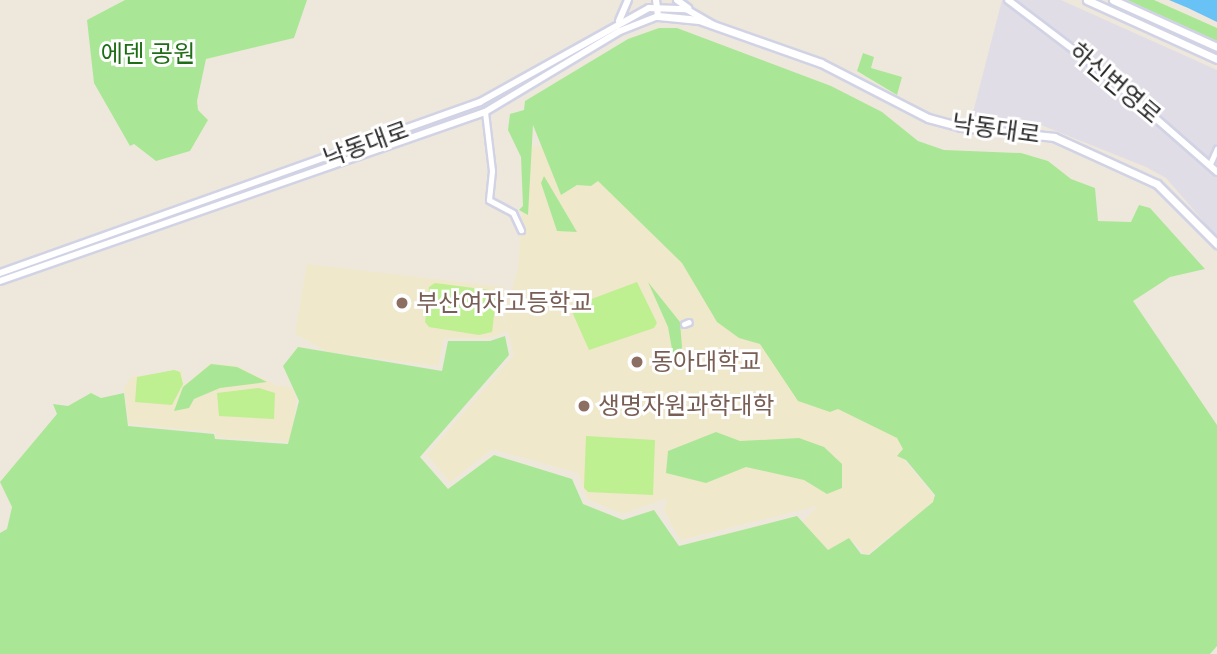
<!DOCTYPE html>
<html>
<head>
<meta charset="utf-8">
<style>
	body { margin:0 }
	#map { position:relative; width:1217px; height:654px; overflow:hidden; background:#eee8dc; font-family:"Space Grotesk","Noto Sans KR",sans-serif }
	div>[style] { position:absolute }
	.industrial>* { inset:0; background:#e1dde6 }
	.education>* { inset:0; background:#f0e8cb }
	.green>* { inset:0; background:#a9e796 }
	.pitch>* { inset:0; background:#beef91 }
	.water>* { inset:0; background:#69c2f6 }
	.roads { filter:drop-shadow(2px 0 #d1d3e5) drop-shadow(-2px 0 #d1d3e5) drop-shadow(0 2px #d1d3e5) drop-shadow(0 -2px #d1d3e5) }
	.minor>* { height:5px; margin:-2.5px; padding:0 2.5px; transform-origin:2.5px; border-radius:2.5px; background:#fff }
	.tertiary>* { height:6px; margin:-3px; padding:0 3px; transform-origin:3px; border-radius:3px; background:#fff }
	.secondary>* { height:7px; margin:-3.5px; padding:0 3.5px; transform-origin:3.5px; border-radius:3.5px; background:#fff }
	.dots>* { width:19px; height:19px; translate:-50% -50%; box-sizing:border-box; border:4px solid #fff; border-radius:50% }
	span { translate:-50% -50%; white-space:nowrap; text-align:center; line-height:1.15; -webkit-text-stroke:6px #fff; paint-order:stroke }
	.park-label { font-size:24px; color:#1f6d16 }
	.street-label { font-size:24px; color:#2b2b2b }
	.education-label { font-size:24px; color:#785e54 }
	.left { translate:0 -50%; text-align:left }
</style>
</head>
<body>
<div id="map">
	<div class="industrial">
		<div style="clip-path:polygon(1002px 0,1061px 0,1217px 70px,1217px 237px,1166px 178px,1146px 167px,1041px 125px,971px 120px)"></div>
	</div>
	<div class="education">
		<div style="clip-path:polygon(565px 145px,840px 408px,899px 438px,905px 449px,900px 455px,934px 496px,933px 503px,866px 555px,849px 538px,829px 550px,814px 537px,803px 521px,818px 506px,680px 540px,664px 510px,667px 498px,623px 514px,587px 499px,578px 473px,492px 449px,450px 482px,427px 455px,514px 355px,504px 317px,518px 268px,528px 150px,531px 146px)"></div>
		<div style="clip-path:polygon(307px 264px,504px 287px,503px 319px,508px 331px,489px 338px,444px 338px,438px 366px,329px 352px,295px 334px)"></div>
		<div style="clip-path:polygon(211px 363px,237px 366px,276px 385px,293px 388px,296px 400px,291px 442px,215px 437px,216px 432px,129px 424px,124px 387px,131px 377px,182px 370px,184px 385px)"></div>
	</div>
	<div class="green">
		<div style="clip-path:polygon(125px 0,307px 0,294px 38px,206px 59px,197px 101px,198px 110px,208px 120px,190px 151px,156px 161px,134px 144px,130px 146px,94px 83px,87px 20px)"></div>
		<div style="clip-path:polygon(1127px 0,1154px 0,1217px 28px,1217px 41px)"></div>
		<div style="clip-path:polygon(659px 28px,677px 28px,831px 86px,882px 112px,918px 141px,944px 150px,1021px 153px,1048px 161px,1071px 179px,1095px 188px,1098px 221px,1131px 222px,1139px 205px,1150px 208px,1205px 269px,1170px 277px,1133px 301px,1217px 425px,1217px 646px,1210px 654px,0 654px,0 533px,7px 529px,12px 507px,0 482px,57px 414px,53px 404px,68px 406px,91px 393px,101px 398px,124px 393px,128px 426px,214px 434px,215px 439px,288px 444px,299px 401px,283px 366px,298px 347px,442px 371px,448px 341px,490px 341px,505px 336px,509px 355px,420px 457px,448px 489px,494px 455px,572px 479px,583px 504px,623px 520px,654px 510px,679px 546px,797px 516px,828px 550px,849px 538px,861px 554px,869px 555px,933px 502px,935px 495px,906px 460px,897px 456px,903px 449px,897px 438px,838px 409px,830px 412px,798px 401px,760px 344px,739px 338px,717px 322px,682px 263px,598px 181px,591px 186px,577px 185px,561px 195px,533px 125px,528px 215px,519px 210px,523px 206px,521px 157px,508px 130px,510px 114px,524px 110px,525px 101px,628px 39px)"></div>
		<div style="clip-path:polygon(863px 53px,874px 57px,871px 68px,902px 77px,897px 95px,857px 71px)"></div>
		<div style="clip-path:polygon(544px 176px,547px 181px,577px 232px,557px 231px,541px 183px)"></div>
		<div style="clip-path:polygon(648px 282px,680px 322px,682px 347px,678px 359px,667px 364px,665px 357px,672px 349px,668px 327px)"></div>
		<div style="clip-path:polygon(211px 364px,237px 367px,267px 382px,220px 388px,194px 399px,189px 408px,174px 411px,183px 387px)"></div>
		<div style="clip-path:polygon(716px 432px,740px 441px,799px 438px,824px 447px,842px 464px,842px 488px,827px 494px,804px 480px,746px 467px,706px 483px,666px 473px,668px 451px)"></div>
	</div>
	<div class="pitch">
		<div style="clip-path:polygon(637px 282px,657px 323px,654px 328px,589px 350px,570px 307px)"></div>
		<div style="clip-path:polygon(435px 283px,497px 291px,492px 332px,479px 335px,429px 327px,425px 322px,429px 287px)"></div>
		<div style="clip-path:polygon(174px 370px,180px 372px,183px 384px,172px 405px,135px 402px,137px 377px)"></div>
		<div style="clip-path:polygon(259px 388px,275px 393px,274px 419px,219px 416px,217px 393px)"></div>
		<div style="clip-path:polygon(586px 436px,655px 440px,653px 495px,588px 492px,584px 488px)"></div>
	</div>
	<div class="water">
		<div style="clip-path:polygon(1169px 0,1217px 0,1217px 22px,1188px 8px)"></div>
	</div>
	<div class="roads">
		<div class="minor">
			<div style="left:485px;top:112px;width:59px;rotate:83.2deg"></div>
			<div style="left:492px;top:171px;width:29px;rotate:96deg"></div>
			<div style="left:489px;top:200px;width:27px;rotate:28deg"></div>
			<div style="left:513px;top:213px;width:19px;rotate:65deg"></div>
			<div style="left:1210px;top:164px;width:17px;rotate:-66deg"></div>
			<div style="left:684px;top:324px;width:5px;rotate:-22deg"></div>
		</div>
		<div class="tertiary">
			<div style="left:677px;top:0;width:14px;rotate:36deg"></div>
			<div style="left:1008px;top:0;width:121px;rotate:37.2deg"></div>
			<div style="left:1104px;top:73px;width:150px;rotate:41.2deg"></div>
			<div style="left:619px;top:21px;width:23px;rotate:-67deg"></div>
			<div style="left:0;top:273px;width:510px;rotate:-19.61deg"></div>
			<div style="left:480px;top:102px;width:193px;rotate:-29.1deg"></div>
			<div style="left:649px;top:8px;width:37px;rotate:2deg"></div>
			<div style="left:686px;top:9px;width:34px;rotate:30deg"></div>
			<div style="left:0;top:281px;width:514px;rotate:-19.21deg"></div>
			<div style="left:485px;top:112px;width:157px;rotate:-31deg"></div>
			<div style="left:620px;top:31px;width:41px;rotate:-21.5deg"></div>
			<div style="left:658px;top:16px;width:16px;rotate:-97deg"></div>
		</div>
		<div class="secondary">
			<div style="left:1087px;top:0;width:143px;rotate:24.4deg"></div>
			<div style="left:1113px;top:0;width:114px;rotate:24.3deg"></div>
			<div style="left:658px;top:16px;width:41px;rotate:5.6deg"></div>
			<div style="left:699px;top:20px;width:129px;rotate:19.4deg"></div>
			<div style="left:821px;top:63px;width:120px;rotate:27.2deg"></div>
			<div style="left:928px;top:118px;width:34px;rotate:15deg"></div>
			<div style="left:961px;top:127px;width:94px;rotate:6.1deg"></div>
			<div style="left:1054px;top:137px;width:113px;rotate:24.5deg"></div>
			<div style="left:1157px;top:184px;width:85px;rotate:45deg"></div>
		</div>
	</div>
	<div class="dots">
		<div style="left:402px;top:303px;background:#8d6e63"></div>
		<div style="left:637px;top:362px;background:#8d6e63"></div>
		<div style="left:584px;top:406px;background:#8d6e63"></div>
	</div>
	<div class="park-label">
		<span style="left:148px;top:54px">에덴 공원</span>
	</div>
	<div class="street-label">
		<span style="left:1115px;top:83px;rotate:40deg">하신번영로</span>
		<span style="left:996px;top:129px;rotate:8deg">낙동대로</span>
		<span style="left:366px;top:144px;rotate:-20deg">낙동대로</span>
	</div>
	<div class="education-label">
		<span class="left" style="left:416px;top:303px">부산여자고등학교</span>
		<span class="left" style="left:651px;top:362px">동아대학교</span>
		<span class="left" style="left:598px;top:406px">생명자원과학대학</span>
	</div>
</div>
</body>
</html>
